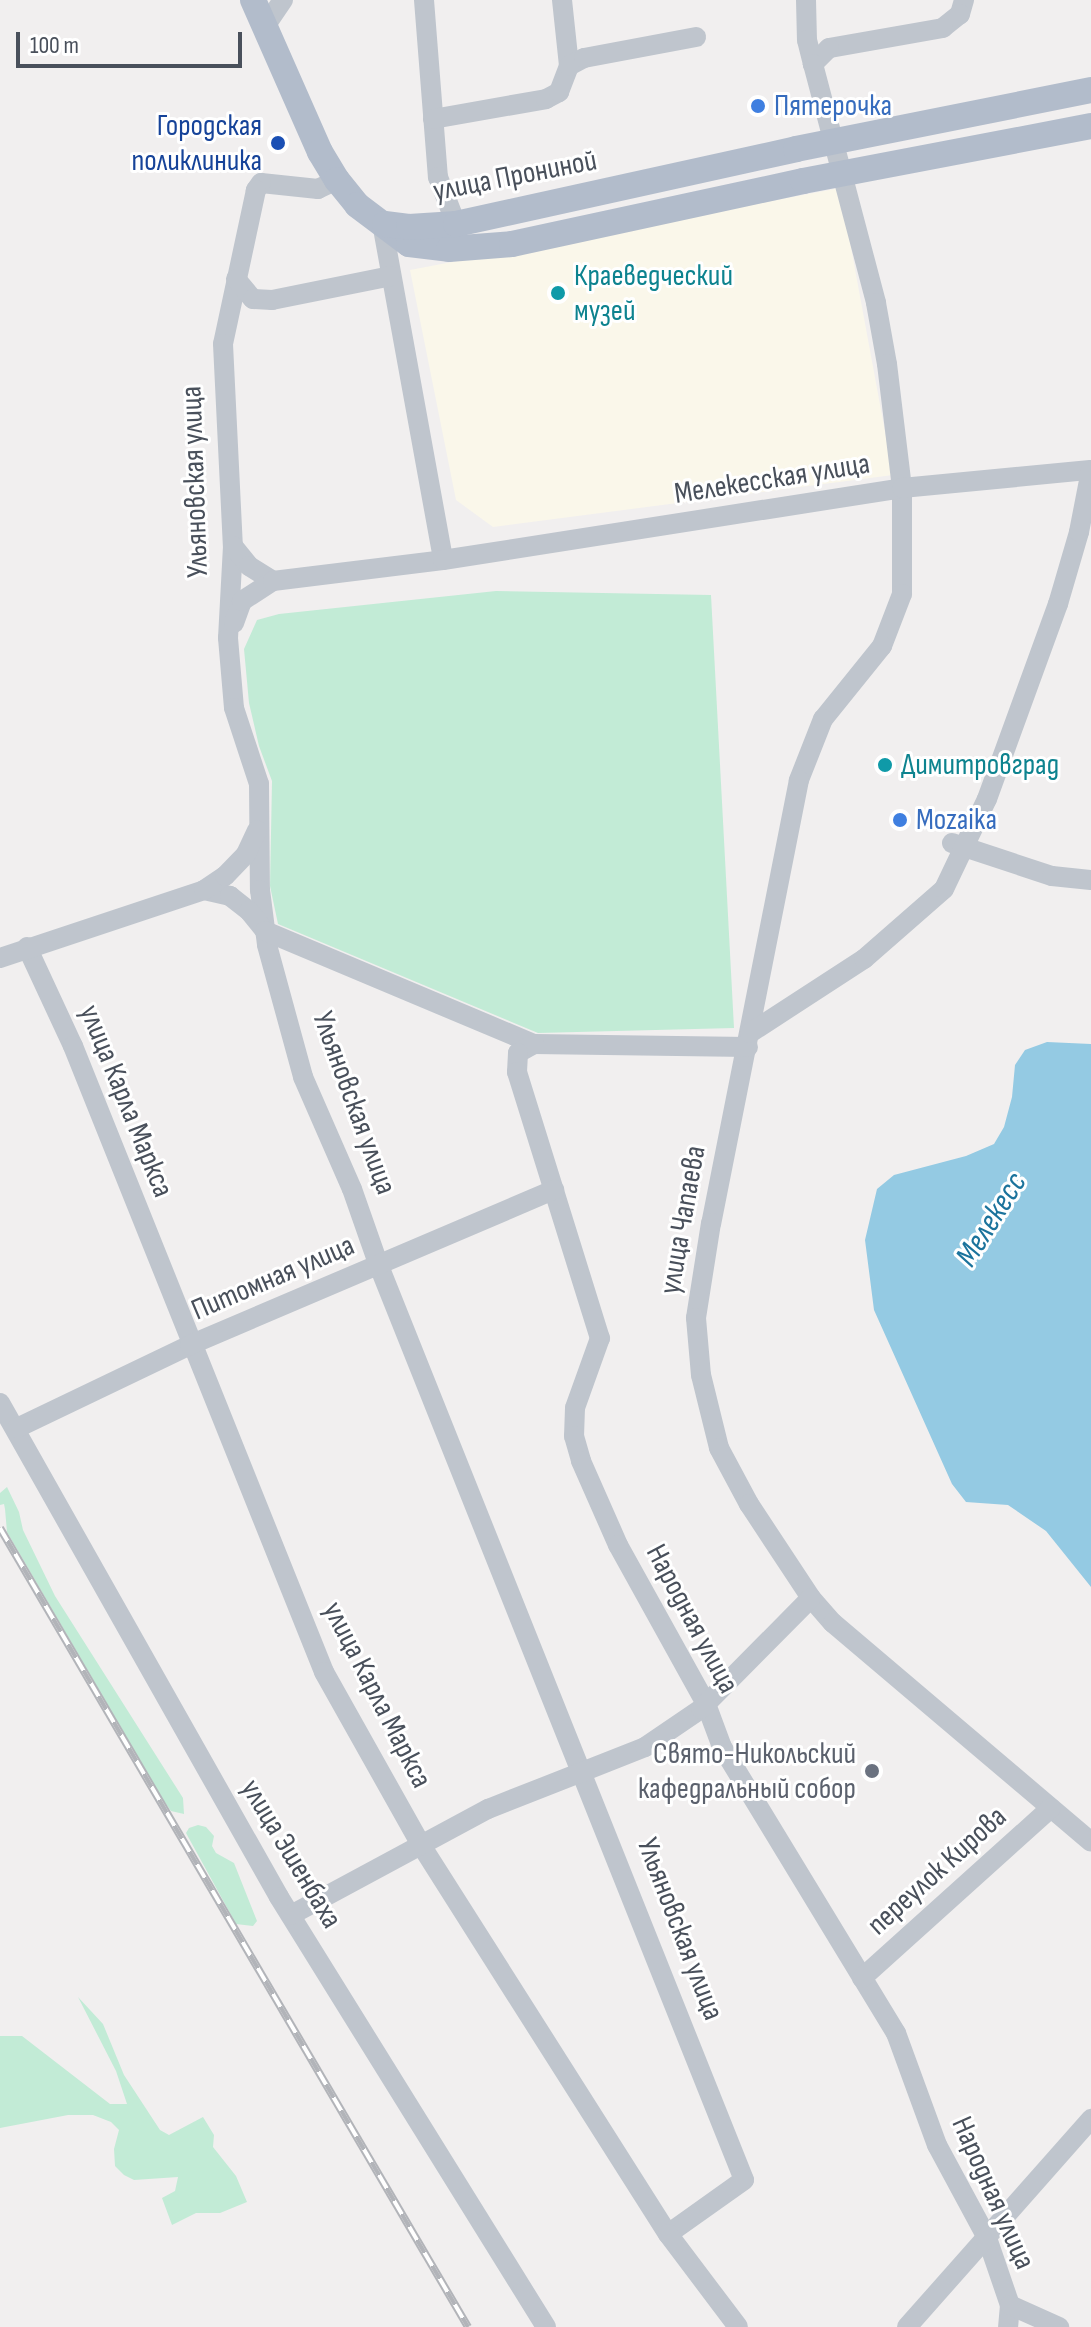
<!DOCTYPE html>
<html>
<head>
<meta charset="utf-8">
<style>
	body { margin:0 }
	#map { position:relative; width:1091px; height:2327px; overflow:hidden; background:#f1efef; font-family:"Sofia Sans Condensed",sans-serif }
	div>[style] { position:absolute }
	.commercial>* { inset:0; background:#faf7ea }
	.green>* { inset:0; background:#c2ebd6 }
	.water>* { inset:0; background:#94cae3 }
	.minor>* { height:20px; margin:-10px; padding:0 10px; transform-origin:10px; border-radius:10px; background:#bfc5cd }
	.major>* { height:26px; margin:-13px; padding:0 13px; transform-origin:13px; border-radius:13px; background:#b2bccb }
	.rail>* { height:8px; margin-top:-4px; transform-origin:0; background:repeating-linear-gradient(90deg,#fff 0 15px,#b2b4b9 0 30px); box-sizing:border-box; border-block:2px solid #b2b4b9 }
	.dots>* { width:22px; height:22px; translate:-50% -50%; box-sizing:border-box; border:4px solid #fff; border-radius:50% }
	span { translate:-50% -50%; white-space:nowrap; text-align:center; line-height:1.15; -webkit-text-stroke:6px #fff; paint-order:stroke }
	.shop-label { font-size:30px; color:#366cbe }
	.left { translate:0 -50%; text-align:left }
	.transit-label { font-size:30px; color:#164399 }
	.right { translate:-100% -50%; text-align:right }
	.street-label { font-size:30px; color:#49505b }
	.culture-label { font-size:30px; color:#0d838f }
	.worship-label { font-size:30px; color:#5b616d }
	.water-label { font-size:32px; color:#1b739c; font-style:italic }
	.scale { position:absolute; left:16px; top:32px; width:226px; height:36px; box-sizing:border-box; border:4px solid #49505b; border-top:0; padding-left:10px; font-size:24px; line-height:28px; white-space:nowrap; color:#49505b; -webkit-text-stroke:6px #fff; paint-order:stroke }
</style>
</head>
<body>
<div id="map">
	<div class="commercial">
		<div style="clip-path:polygon(840px 188px,893px 475px,493px 527px,456px 500px,410px 270px)"></div>
	</div>
	<div class="green">
		<div style="clip-path:polygon(496px 591px,711px 595px,734px 1028px,538px 1033px,278px 924px,270px 886px,272px 781px,259px 746px,249px 703px,244px 649px,257px 620px,279px 614px)"></div>
		<div style="clip-path:polygon(7px 1487px,19px 1512px,23px 1530px,55px 1596px,183px 1798px,184px 1814px,171px 1811px,163px 1800px,7px 1532px,5px 1509px,4px 1504px,0 1505px,0 1493px)"></div>
		<div style="clip-path:polygon(198px 1825px,206px 1827px,214px 1836px,212px 1846px,216px 1853px,234px 1863px,257px 1921px,253px 1926px,236px 1924px,186px 1833px,189px 1828px)"></div>
		<div style="clip-path:polygon(78px 1997px,103px 2024px,124px 2075px,160px 2130px,169px 2135px,203px 2117px,214px 2135px,213px 2147px,236px 2176px,247px 2202px,220px 2213px,196px 2213px,172px 2225px,162px 2198px,175px 2191px,178px 2177px,134px 2180px,124px 2175px,115px 2166px,114px 2149px,119px 2130px,111px 2122px,93px 2115px,68px 2115px,0 2128px,0 2036px,22px 2036px,110px 2104px,127px 2104px,116px 2071px)"></div>
	</div>
	<div class="water">
		<div style="clip-path:polygon(1047px 1042px,1091px 1044px,1091px 1587px,1046px 1531px,1008px 1505px,966px 1502px,952px 1484px,874px 1310px,865px 1240px,877px 1189px,894px 1175px,966px 1156px,994px 1144px,1004px 1127px,1012px 1097px,1015px 1065px,1025px 1050px)"></div>
	</div>
	<div class="minor">
		<div style="left:424px;top:0;width:178px;rotate:85.5deg"></div>
		<div style="left:438px;top:177px;width:50px;rotate:69deg"></div>
		<div style="left:562px;top:0;width:66px;rotate:83.9deg"></div>
		<div style="left:806px;top:0;width:40px;rotate:88.6deg"></div>
		<div style="left:807px;top:40px;width:25px;rotate:76deg"></div>
		<div style="left:964px;top:0;width:15px;rotate:106deg"></div>
		<div style="left:960px;top:14px;width:22px;rotate:141deg"></div>
		<div style="left:943px;top:28px;width:116px;rotate:170deg"></div>
		<div style="left:829px;top:48px;width:23px;rotate:135deg"></div>
		<div style="left:813px;top:64px;width:247px;rotate:75.2deg"></div>
		<div style="left:876px;top:303px;width:62px;rotate:79.8deg"></div>
		<div style="left:887px;top:364px;width:125px;rotate:83.1deg"></div>
		<div style="left:902px;top:488px;width:106px;rotate:90deg"></div>
		<div style="left:902px;top:594px;width:56px;rotate:111deg"></div>
		<div style="left:882px;top:646px;width:94px;rotate:128.9deg"></div>
		<div style="left:823px;top:719px;width:66px;rotate:111.5deg"></div>
		<div style="left:799px;top:780px;width:452px;rotate:101.2deg"></div>
		<div style="left:711px;top:1223px;width:96px;rotate:99deg"></div>
		<div style="left:696px;top:1318px;width:57px;rotate:85deg"></div>
		<div style="left:701px;top:1375px;width:75px;rotate:76.1deg"></div>
		<div style="left:719px;top:1448px;width:64px;rotate:61.8deg"></div>
		<div style="left:749px;top:1504px;width:113px;rotate:56.6deg"></div>
		<div style="left:811px;top:1598px;width:33px;rotate:49deg"></div>
		<div style="left:833px;top:1623px;width:338px;rotate:40.3deg"></div>
		<div style="left:264px;top:28px;width:34px;rotate:-56deg"></div>
		<div style="left:433px;top:119px;width:115px;rotate:-10deg"></div>
		<div style="left:546px;top:99px;width:15px;rotate:-28deg"></div>
		<div style="left:559px;top:92px;width:28px;rotate:-69deg"></div>
		<div style="left:569px;top:66px;width:17px;rotate:-28deg"></div>
		<div style="left:584px;top:58px;width:114px;rotate:-10.6deg"></div>
		<div style="left:337px;top:180px;width:21px;rotate:155deg"></div>
		<div style="left:318px;top:189px;width:57px;rotate:-174deg"></div>
		<div style="left:261px;top:183px;width:9px;rotate:126deg"></div>
		<div style="left:256px;top:190px;width:157px;rotate:102.1deg"></div>
		<div style="left:223px;top:344px;width:202px;rotate:87.2deg"></div>
		<div style="left:233px;top:546px;width:92px;rotate:93.1deg"></div>
		<div style="left:228px;top:638px;width:70px;rotate:85.1deg"></div>
		<div style="left:234px;top:708px;width:80px;rotate:71.8deg"></div>
		<div style="left:259px;top:784px;width:106px;rotate:89.5deg"></div>
		<div style="left:260px;top:890px;width:55px;rotate:82.7deg"></div>
		<div style="left:267px;top:945px;width:137px;rotate:74.7deg"></div>
		<div style="left:303px;top:1077px;width:122px;rotate:66.4deg"></div>
		<div style="left:352px;top:1189px;width:82px;rotate:70.7deg"></div>
		<div style="left:379px;top:1266px;width:984px;rotate:68.23deg"></div>
		<div style="left:744px;top:2180px;width:93px;rotate:144.6deg"></div>
		<div style="left:382px;top:223px;width:342px;rotate:79.7deg"></div>
		<div style="left:236px;top:279px;width:26px;rotate:50deg"></div>
		<div style="left:253px;top:299px;width:19px;rotate:3deg"></div>
		<div style="left:272px;top:300px;width:121px;rotate:-11.4deg"></div>
		<div style="left:233px;top:546px;width:26px;rotate:51deg"></div>
		<div style="left:249px;top:566px;width:28px;rotate:32deg"></div>
		<div style="left:234px;top:623px;width:23px;rotate:-70deg"></div>
		<div style="left:242px;top:601px;width:37px;rotate:-33deg"></div>
		<div style="left:273px;top:581px;width:171px;rotate:-7deg"></div>
		<div style="left:443px;top:560px;width:465px;rotate:-8.9deg"></div>
		<div style="left:902px;top:488px;width:189px;rotate:-5.5deg"></div>
		<div style="left:952px;top:843px;width:105px;rotate:18.3deg"></div>
		<div style="left:1052px;top:876px;width:39px;rotate:6deg"></div>
		<div style="left:204px;top:890px;width:27px;rotate:13deg"></div>
		<div style="left:230px;top:896px;width:24px;rotate:38deg"></div>
		<div style="left:249px;top:911px;width:26px;rotate:51deg"></div>
		<div style="left:265px;top:931px;width:292px;rotate:22.8deg"></div>
		<div style="left:534px;top:1044px;width:214px;rotate:0.8deg"></div>
		<div style="left:27px;top:947px;width:109px;rotate:65.1deg"></div>
		<div style="left:73px;top:1046px;width:674px;rotate:68.15deg"></div>
		<div style="left:324px;top:1672px;width:198px;rotate:60.7deg"></div>
		<div style="left:421px;top:1845px;width:461px;rotate:57.6deg"></div>
		<div style="left:668px;top:2234px;width:116px;rotate:53deg"></div>
		<div style="left:0;top:958px;width:215px;rotate:-18.4deg"></div>
		<div style="left:204px;top:890px;width:25px;rotate:-34deg"></div>
		<div style="left:225px;top:876px;width:30px;rotate:-46deg"></div>
		<div style="left:246px;top:854px;width:26px;rotate:-65deg"></div>
		<div style="left:750px;top:1033px;width:136px;rotate:-33deg"></div>
		<div style="left:864px;top:959px;width:106px;rotate:-41.2deg"></div>
		<div style="left:944px;top:889px;width:100px;rotate:-64.5deg"></div>
		<div style="left:987px;top:799px;width:208px;rotate:-70deg"></div>
		<div style="left:1058px;top:604px;width:75px;rotate:-73.7deg"></div>
		<div style="left:1079px;top:532px;width:63px;rotate:-79deg"></div>
		<div style="left:534px;top:1044px;width:18px;rotate:151deg"></div>
		<div style="left:518px;top:1053px;width:19px;rotate:93deg"></div>
		<div style="left:517px;top:1072px;width:279px;rotate:72.7deg"></div>
		<div style="left:600px;top:1338px;width:74px;rotate:109.7deg"></div>
		<div style="left:575px;top:1408px;width:28px;rotate:92deg"></div>
		<div style="left:574px;top:1436px;width:26px;rotate:74deg"></div>
		<div style="left:581px;top:1461px;width:92px;rotate:66.2deg"></div>
		<div style="left:618px;top:1545px;width:182px;rotate:61deg"></div>
		<div style="left:706px;top:1704px;width:46px;rotate:69.6deg"></div>
		<div style="left:722px;top:1747px;width:335px;rotate:58.7deg"></div>
		<div style="left:896px;top:2033px;width:119px;rotate:69.9deg"></div>
		<div style="left:937px;top:2145px;width:106px;rotate:61.7deg"></div>
		<div style="left:987px;top:2238px;width:71px;rotate:71.1deg"></div>
		<div style="left:1010px;top:2305px;width:22px;rotate:95deg"></div>
		<div style="left:0;top:1403px;width:567px;rotate:60.54deg"></div>
		<div style="left:279px;top:1897px;width:506px;rotate:58.16deg"></div>
		<div style="left:17px;top:1428px;width:192px;rotate:-25.6deg"></div>
		<div style="left:190px;top:1345px;width:396px;rotate:-23.1deg"></div>
		<div style="left:291px;top:1915px;width:224px;rotate:-28.3deg"></div>
		<div style="left:488px;top:1809px;width:169px;rotate:-21.5deg"></div>
		<div style="left:645px;top:1747px;width:68px;rotate:-34.2deg"></div>
		<div style="left:701px;top:1709px;width:156px;rotate:-45.3deg"></div>
		<div style="left:862px;top:1978px;width:254px;rotate:-42deg"></div>
		<div style="left:1010px;top:2305px;width:54px;rotate:24.2deg"></div>
		<div style="left:907px;top:2327px;width:278px;rotate:-48.5deg"></div>
	</div>
	<div class="major">
		<div style="left:253px;top:0;width:166px;rotate:66.2deg"></div>
		<div style="left:320px;top:152px;width:33px;rotate:59deg"></div>
		<div style="left:337px;top:180px;width:32px;rotate:51deg"></div>
		<div style="left:357px;top:205px;width:65px;rotate:36.9deg"></div>
		<div style="left:409px;top:244px;width:40px;rotate:7.1deg"></div>
		<div style="left:449px;top:249px;width:63px;rotate:-4.5deg"></div>
		<div style="left:512px;top:244px;width:298px;rotate:-12.2deg"></div>
		<div style="left:803px;top:181px;width:293px;rotate:-10.8deg"></div>
		<div style="left:385px;top:224px;width:24px;rotate:7deg"></div>
		<div style="left:409px;top:227px;width:47px;rotate:-3.7deg"></div>
		<div style="left:456px;top:224px;width:348px;rotate:-12.4deg"></div>
		<div style="left:796px;top:149px;width:301px;rotate:-11.3deg"></div>
	</div>
	<div class="rail">
		<div style="left:0;top:1528px;width:926px;rotate:59.64deg"></div>
	</div>
	<div class="dots">
		<div style="left:758px;top:106px;background:#3f7fe0"></div>
		<div style="left:278px;top:143px;background:#1a4fb4"></div>
		<div style="left:558px;top:293px;background:#0f9aa8"></div>
		<div style="left:885px;top:765px;background:#0f9aa8"></div>
		<div style="left:900px;top:820px;background:#3f7fe0"></div>
		<div style="left:872px;top:1771px;background:#6b7280"></div>
	</div>
	<div class="shop-label">
		<span class="left" style="left:774px;top:106px">Пятерочка</span>
		<span class="left" style="left:916px;top:820px">Mozaika</span>
	</div>
	<div class="transit-label">
		<span class="right" style="left:262px;top:143px">Городская<br>поликлиника</span>
	</div>
	<div class="street-label">
		<span style="left:515px;top:176px;rotate:-11deg">улица Прониной</span>
		<span style="left:772px;top:479px;rotate:-9deg">Мелекесская улица</span>
		<span style="left:195px;top:482px;rotate:-92deg">Ульяновская улица</span>
		<span style="left:126px;top:1101px;rotate:68deg">улица Карла Маркса</span>
		<span style="left:354px;top:1103px;rotate:70deg">Ульяновская улица</span>
		<span style="left:683px;top:1220px;rotate:-80deg">улица Чапаева</span>
		<span style="left:273px;top:1278px;rotate:-23deg">Питомная улица</span>
		<span style="left:692px;top:1619px;rotate:62deg">Народная улица</span>
		<span style="left:377px;top:1695px;rotate:63deg">улица Карла Маркса</span>
		<span style="left:291px;top:1854px;rotate:59deg">улица Эшенбаха</span>
		<span style="left:937px;top:1871px;rotate:-42deg">переулок Кирова</span>
		<span style="left:680px;top:1929px;rotate:69deg">Ульяновская улица</span>
		<span style="left:993px;top:2193px;rotate:66deg">Народная улица</span>
	</div>
	<div class="culture-label">
		<span class="left" style="left:574px;top:293px">Краеведческий<br>музей</span>
		<span class="left" style="left:901px;top:765px">Димитровград</span>
	</div>
	<div class="worship-label">
		<span class="right" style="left:856px;top:1771px">Свято-Никольский<br>кафедральный собор</span>
	</div>
	<div class="water-label">
		<span style="left:992px;top:1220px;rotate:-58deg">Мелекесс</span>
	</div>
	<div class="scale">100 m</div>
</div>
</body>
</html>
